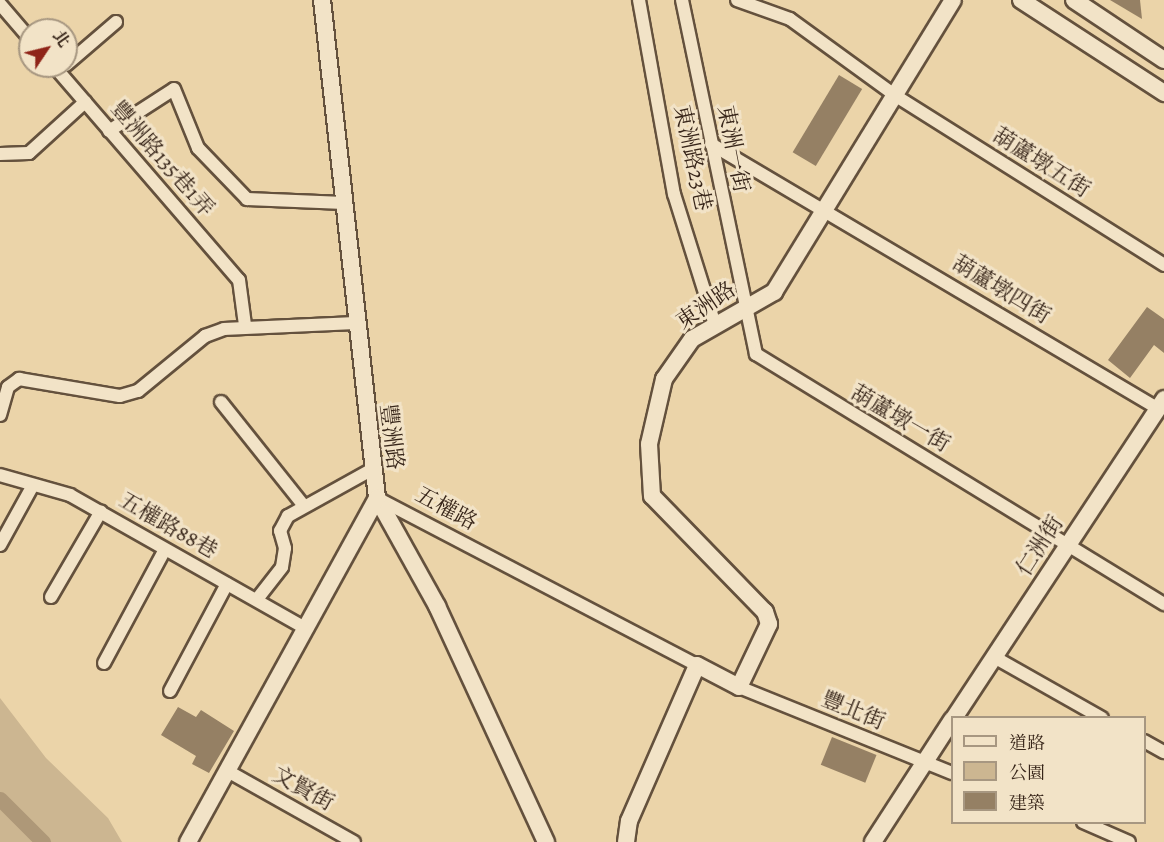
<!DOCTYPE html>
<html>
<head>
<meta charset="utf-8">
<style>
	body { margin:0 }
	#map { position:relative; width:1164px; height:842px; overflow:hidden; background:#ebd4a9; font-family:Alegreya,"Noto Serif TC",serif }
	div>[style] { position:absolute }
	.green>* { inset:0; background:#ccb691 }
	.canal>* { height:15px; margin:-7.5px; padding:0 7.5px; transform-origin:7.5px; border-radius:7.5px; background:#ae9878 }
	.building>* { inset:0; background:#958064; transform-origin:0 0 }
	.roads { filter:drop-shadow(2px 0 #64513d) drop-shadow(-2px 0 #64513d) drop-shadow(0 2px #64513d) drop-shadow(0 -2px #64513d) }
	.street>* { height:12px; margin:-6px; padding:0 6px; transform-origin:6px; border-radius:6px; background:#f2e3c7 }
	.secondary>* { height:16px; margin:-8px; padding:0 8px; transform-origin:8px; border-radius:8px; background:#f2e3c7 }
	span { translate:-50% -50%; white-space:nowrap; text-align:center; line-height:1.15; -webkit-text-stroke:6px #f2e3c7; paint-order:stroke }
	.street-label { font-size:22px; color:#372519 }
	.legend { position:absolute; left:951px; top:716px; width:195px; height:108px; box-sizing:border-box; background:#f2e3c7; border:2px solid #a79781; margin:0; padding:8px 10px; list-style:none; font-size:18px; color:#372519 }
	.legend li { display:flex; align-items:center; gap:12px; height:30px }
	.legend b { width:30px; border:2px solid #a79781 }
	.north { position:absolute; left:18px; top:18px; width:60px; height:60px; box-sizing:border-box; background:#f2e3c7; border:2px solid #a79781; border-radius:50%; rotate:55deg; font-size:16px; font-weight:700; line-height:24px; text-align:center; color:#372519 }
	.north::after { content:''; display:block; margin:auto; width:21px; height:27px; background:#8f2418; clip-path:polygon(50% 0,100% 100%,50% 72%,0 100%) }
</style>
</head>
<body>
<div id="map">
	<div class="green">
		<div style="clip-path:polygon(0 698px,46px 758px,108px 818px,122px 842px,0 842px)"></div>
	</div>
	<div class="canal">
		<div style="left:0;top:799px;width:61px;rotate:45deg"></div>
	</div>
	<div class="building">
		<div style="clip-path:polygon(1110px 0,1140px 0,1142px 19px)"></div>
		<div style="left:839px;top:75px;width:27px;height:90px;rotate:31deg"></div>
		<div style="clip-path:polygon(1147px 307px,1164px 319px,1164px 353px,1154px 345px,1130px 378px,1108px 360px)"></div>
		<div style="clip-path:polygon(178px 707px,196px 717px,201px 710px,234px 731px,209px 773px,192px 764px,196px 756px,161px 735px)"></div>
		<div style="left:832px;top:737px;width:48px;height:30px;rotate:22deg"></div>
	</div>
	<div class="roads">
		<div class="street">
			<div style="left:639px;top:0;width:197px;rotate:79.8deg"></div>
			<div style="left:674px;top:194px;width:134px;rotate:72.6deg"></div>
			<div style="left:682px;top:0;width:362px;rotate:78.2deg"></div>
			<div style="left:756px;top:354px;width:479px;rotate:31.5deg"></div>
			<div style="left:737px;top:0;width:56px;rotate:19.7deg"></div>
			<div style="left:790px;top:19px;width:131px;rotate:36deg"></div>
			<div style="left:896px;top:96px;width:317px;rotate:32.2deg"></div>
			<div style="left:0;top:4px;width:46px;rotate:49.4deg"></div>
			<div style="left:66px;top:65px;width:66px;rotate:-40.7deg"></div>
			<div style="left:54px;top:66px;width:283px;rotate:49.2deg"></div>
			<div style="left:239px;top:280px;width:45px;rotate:82.4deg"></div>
			<div style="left:109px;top:131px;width:77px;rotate:-32.9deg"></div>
			<div style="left:174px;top:89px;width:64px;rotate:67.9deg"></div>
			<div style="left:198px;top:148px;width:71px;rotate:46.1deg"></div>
			<div style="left:247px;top:199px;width:97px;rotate:2.4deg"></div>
			<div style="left:711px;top:144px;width:518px;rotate:30.62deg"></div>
			<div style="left:0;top:154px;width:29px;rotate:-2deg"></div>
			<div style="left:29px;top:153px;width:76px;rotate:-42.3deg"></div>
			<div style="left:221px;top:402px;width:133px;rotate:51.4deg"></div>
			<div style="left:0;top:415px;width:29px;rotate:-74deg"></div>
			<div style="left:8px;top:387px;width:14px;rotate:-36deg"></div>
			<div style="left:19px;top:379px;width:102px;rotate:9.6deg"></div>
			<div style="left:120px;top:396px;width:19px;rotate:-16deg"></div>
			<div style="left:138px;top:391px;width:87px;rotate:-39.4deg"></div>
			<div style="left:205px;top:336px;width:20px;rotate:-20deg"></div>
			<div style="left:224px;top:329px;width:131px;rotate:-2.6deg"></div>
			<div style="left:0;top:475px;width:73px;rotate:15.9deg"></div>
			<div style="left:70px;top:495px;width:272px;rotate:29.5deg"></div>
			<div style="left:377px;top:498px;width:361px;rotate:27.6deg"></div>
			<div style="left:0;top:545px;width:66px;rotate:-61.1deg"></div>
			<div style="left:51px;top:597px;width:99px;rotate:-59.8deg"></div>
			<div style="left:258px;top:598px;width:39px;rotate:-52deg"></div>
			<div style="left:282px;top:567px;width:19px;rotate:-81deg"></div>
			<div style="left:285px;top:548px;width:18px;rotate:-106deg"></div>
			<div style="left:280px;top:531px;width:17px;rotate:-62deg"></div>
			<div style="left:288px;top:516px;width:95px;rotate:-29deg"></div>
			<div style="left:994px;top:657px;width:124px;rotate:29.5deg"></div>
			<div style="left:104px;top:663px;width:127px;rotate:-61.8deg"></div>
			<div style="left:739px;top:687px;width:230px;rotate:22deg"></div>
			<div style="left:170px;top:691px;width:121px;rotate:-62deg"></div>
			<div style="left:1144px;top:741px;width:23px;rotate:29deg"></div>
			<div style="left:231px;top:773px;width:141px;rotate:29.3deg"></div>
			<div style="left:1083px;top:822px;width:50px;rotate:23.5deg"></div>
		</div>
		<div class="secondary">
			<div style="left:322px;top:0;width:501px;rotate:83.7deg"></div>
			<div style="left:377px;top:498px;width:124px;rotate:60.9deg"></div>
			<div style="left:437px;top:606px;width:260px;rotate:65.2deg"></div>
			<div style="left:1021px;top:0;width:171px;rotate:33deg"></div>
			<div style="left:1074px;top:0;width:108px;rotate:33.7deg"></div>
			<div style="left:954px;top:718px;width:382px;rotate:-56.6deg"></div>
			<div style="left:188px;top:842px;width:393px;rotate:-61.2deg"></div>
			<div style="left:626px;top:842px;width:21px;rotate:-82deg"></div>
			<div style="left:629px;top:821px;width:170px;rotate:-66.4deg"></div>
			<div style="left:697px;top:665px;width:47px;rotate:27.6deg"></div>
			<div style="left:739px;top:687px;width:70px;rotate:-64.5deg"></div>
			<div style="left:769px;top:624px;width:13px;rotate:-108deg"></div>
			<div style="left:765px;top:612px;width:162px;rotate:-134.2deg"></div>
			<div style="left:652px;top:496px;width:52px;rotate:-93.3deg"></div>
			<div style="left:649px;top:444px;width:67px;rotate:-77deg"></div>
			<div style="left:664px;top:379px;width:49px;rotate:-55deg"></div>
			<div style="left:692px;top:339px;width:95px;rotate:-29.8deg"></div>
			<div style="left:774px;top:292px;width:342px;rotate:-58.5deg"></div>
			<div style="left:873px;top:842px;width:145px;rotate:-57.1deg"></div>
		</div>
	</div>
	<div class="street-label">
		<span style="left:733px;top:149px;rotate:79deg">東洲一街</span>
		<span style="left:692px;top:158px;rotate:78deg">東洲路23巷</span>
		<span style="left:162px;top:159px;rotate:49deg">豐洲路135巷1弄</span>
		<span style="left:1041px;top:163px;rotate:32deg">葫蘆墩五街</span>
		<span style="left:1001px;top:290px;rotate:31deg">葫蘆墩四街</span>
		<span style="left:706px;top:306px;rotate:-34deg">東洲路</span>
		<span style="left:900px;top:419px;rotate:30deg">葫蘆墩一街</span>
		<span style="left:391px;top:437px;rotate:83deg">豐洲路</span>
		<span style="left:446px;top:509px;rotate:28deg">五權路</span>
		<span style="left:168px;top:526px;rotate:30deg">五權路88巷</span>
		<span style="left:1040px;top:546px;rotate:-57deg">仁洲街</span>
		<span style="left:853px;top:711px;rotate:22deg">豐北街</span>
		<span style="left:303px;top:789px;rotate:29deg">文賢街</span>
	</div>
	<ul class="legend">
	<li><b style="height:8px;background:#f2e3c7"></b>道路</li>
	<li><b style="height:16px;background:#ccb691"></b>公園</li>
	<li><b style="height:16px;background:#958064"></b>建築</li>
	</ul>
	<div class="north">北</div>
</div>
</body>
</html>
